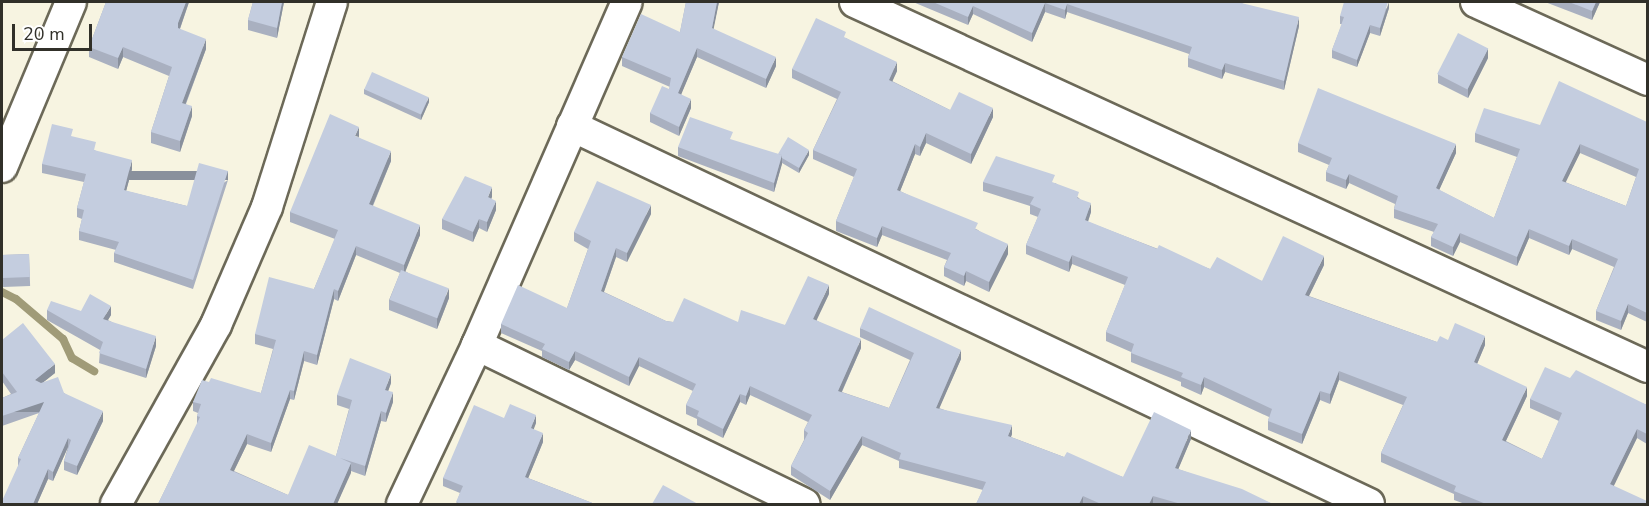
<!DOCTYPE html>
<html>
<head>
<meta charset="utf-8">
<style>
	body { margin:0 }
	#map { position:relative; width:1649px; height:506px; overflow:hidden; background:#f7f4e1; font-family:"Nunito Sans",sans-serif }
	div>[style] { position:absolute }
	.stream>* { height:8px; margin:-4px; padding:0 4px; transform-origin:4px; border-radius:4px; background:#a09b78 }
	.roads { filter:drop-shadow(2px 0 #6c6958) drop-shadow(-2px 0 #6c6958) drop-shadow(0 2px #6c6958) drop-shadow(0 -2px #6c6958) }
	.minor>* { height:30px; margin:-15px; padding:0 15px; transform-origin:15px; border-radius:15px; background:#fff }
	.wall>* { inset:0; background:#a9b0c0; transform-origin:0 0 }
	.shaded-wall>* { inset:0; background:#89909c; transform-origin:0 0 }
	.building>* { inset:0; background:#c4cddf; transform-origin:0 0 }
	span { translate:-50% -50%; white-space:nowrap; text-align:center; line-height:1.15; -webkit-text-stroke:6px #fff; paint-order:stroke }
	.frame { position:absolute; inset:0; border:3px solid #313029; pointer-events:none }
	.scale { position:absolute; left:12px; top:24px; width:80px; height:27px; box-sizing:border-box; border:3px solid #313029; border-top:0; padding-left:8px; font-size:18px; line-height:21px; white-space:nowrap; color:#313029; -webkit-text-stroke:4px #fff; paint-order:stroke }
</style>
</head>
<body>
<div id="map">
	<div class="stream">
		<div style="left:2px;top:292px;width:16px;rotate:27deg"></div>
		<div style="left:16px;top:299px;width:62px;rotate:40.4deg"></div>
		<div style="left:63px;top:339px;width:21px;rotate:65deg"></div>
		<div style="left:72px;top:358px;width:26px;rotate:31deg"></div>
	</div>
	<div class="roads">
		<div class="minor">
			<div style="left:855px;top:2px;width:873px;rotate:24.72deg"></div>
			<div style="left:1476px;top:2px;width:189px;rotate:24.4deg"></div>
			<div style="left:572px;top:126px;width:882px;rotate:25.37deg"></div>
			<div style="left:2px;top:167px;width:179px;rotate:-67.3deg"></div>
			<div style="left:477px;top:345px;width:364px;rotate:25.9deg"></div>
			<div style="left:116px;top:504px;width:205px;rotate:-60.8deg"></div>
			<div style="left:216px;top:325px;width:129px;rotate:-66.6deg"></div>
			<div style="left:267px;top:207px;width:215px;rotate:-72.4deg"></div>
			<div style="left:402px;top:504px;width:176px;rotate:-64.7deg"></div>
			<div style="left:477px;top:345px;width:374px;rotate:-66.4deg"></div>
		</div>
	</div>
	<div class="wall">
		<div style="clip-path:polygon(106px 2px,189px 2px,180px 29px,206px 49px,186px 104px,192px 116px,180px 152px,151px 143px,151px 132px,169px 76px,123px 57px,118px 69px,89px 57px,89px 47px)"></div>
		<div style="clip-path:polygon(253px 2px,284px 2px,277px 38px,248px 30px,248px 20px)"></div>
		<div style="clip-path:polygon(686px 2px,719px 2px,713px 29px,776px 66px,766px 88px,697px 57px,681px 94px,691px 108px,679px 136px,650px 122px,650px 113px,669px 89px,670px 87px,622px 66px,622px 57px,680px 32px)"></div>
		<div style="clip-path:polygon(913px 2px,1242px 2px,1241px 3px,1299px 26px,1284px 90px,1225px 72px,1222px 79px,1188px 67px,1188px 58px,1189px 54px,1067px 12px,1065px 19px,1045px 12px,1032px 42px,973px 14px,968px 25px)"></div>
		<div style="clip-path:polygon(1545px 2px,1600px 2px,1592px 20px)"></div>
		<div style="clip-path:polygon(1389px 8px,1380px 36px,1370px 33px,1357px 67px,1332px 58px,1332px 50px,1342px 24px,1340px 24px,1340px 16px)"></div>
		<div style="clip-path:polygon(846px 38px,897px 71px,892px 81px,950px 110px,993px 117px,971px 164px,926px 143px,920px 156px,915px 154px,900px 191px,978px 230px,1008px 254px,989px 292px,966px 281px,964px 286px,944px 276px,944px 267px,947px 260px,882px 235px,877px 247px,836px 231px,836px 221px,854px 177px,813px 159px,813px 150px,837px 99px,792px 78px,792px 69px)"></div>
		<div style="clip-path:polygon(1488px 58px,1468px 98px,1438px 83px,1438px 74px)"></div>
		<div style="clip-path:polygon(364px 89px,429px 102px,421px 120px,364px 94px)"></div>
		<div style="clip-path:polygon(evenodd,1647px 122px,1647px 322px,1628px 313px,1621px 330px,1596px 320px,1596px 311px,1614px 267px,1572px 249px,1569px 255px,1529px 238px,1517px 266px,1460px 242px,1453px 256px,1431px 246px,1431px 237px,1434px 232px,1394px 218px,1394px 209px,1395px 204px,1349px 183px,1346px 189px,1326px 181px,1326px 172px,1329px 165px,1298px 152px,1298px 143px,1456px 153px,1439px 190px,1494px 218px,1517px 157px,1475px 142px,1475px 133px,1540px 125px,1647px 122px,1580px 153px,1636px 177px,1626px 206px,1565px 182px,1580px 153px)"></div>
		<div style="clip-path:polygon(73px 137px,96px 151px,132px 169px,126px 191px,187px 206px,228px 180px,193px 289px,114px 262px,114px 253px,116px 250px,79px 240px,79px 231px,82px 219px,77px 217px,77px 208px,84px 182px,42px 173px,42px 164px)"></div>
		<div style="clip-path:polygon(358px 137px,391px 161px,373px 206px,420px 235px,405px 271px,449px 298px,437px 329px,389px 310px,389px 300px,400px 273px,356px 255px,338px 301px,334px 299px,317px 365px,304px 361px,294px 400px,290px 399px,271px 452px,247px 444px,234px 471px,288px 495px,336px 456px,349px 409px,337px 405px,337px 395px,391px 383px,388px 391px,393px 402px,386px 422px,381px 421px,365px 476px,351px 471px,337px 504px,158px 504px,197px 425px,197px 416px,198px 413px,193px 411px,193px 402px,209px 382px,261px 393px,273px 349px,255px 344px,255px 334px,314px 289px,335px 239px,290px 222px,290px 212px)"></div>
		<div style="clip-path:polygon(678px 147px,778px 154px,809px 155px,799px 173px,782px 163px,774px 192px,678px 156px)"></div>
		<div style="clip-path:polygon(983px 182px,1055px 183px,1079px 198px,1091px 212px,1088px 222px,1210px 269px,1262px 281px,1324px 265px,1309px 296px,1437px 342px,1448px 340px,1485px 345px,1477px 364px,1527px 396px,1506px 441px,1542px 459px,1559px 421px,1530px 408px,1530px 399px,1570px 378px,1647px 405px,1647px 444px,1637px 438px,1613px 486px,1647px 504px,1465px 504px,1454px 500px,1454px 494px,1381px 462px,1381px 453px,1403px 405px,1339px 380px,1330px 404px,1320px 400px,1302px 444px,1268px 430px,1268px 421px,1269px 417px,1204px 387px,1201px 395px,1181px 386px,1181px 382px,1131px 362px,1131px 352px,1106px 341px,1106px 332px,1125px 285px,1072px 264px,1069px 272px,1026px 254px,1026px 245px,1038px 217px,1030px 214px,1030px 206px,983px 191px)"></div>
		<div style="clip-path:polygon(492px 197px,491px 198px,496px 210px,487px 232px,479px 228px,473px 242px,442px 229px,442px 219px)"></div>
		<div style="clip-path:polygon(651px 214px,627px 262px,616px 257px,604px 292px,666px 321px,673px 322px,738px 322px,785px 325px,829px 294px,816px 320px,861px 348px,842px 392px,889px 408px,910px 360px,860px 337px,860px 328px,961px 359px,939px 408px,1012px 434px,1011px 437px,1064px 457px,1123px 477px,1191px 439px,1178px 469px,1273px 504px,976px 504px,983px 490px,899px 468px,899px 461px,862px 445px,830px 500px,791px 475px,791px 466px,804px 440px,804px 430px,808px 422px,750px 395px,746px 405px,740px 402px,723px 438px,697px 425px,697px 419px,686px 414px,686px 405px,693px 391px,639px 366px,629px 386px,575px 360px,569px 370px,542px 357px,542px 351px,501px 333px,501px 324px,567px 308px,588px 249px,574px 241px,574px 232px)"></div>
		<div style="left:29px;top:254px;width:32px;height:27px;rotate:88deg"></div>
		<div style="clip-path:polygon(47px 310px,81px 311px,111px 315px,108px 320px,156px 346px,146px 378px,99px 363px,100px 350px,47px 320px)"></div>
		<div style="clip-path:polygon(2px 340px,55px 373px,43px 382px,64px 393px,103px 421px,77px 475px,64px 470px,64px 461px,68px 447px,53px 481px,48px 479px,37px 504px,2px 504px,18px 467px,18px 458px,39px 413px,2px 426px,2px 398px,11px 394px,2px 381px)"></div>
		<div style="clip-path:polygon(504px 418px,536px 423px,533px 429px,543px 442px,528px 478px,595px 504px,456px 504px,460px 493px,443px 486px,443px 478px)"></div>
	</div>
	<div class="shaded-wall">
		<div style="clip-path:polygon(186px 2px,189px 2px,178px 34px,178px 23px)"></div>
		<div style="clip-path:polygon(282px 2px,284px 2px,277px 38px,277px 28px)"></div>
		<div style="clip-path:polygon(717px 2px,719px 2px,712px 37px,712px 28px)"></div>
		<div style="clip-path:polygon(1389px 2px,1389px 8px,1380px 36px,1380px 28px)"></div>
		<div style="clip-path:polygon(1596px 2px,1600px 2px,1592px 20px,1592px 11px)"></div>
		<div style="clip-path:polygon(1045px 3px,1045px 12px,1032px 42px,1032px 33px)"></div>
		<div style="clip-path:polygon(1067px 4px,1067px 12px,1065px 19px,1065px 10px)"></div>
		<div style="clip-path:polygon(973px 6px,973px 14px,968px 25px,968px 17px)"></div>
		<div style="clip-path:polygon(1299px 17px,1299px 26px,1284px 90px,1284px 81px)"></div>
		<div style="clip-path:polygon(1370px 25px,1370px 33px,1357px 67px,1357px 60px)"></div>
		<div style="clip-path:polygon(206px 39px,206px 49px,182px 113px,182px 103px)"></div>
		<div style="clip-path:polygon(123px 47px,123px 57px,118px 69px,118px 58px)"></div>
		<div style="clip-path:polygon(697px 48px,697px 57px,678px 102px,678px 93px)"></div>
		<div style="clip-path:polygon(1488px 48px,1488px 58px,1468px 98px,1468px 88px)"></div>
		<div style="clip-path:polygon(776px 57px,776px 66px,766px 88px,766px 79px)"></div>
		<div style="clip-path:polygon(897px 62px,897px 71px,889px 89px,889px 80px)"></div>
		<div style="clip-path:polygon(1225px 63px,1225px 72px,1222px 79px,1222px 70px)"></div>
		<div style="clip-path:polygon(429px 97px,429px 102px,421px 120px,421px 115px)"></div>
		<div style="clip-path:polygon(691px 99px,691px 108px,679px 136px,679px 127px)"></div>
		<div style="clip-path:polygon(192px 106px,192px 116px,180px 152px,180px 141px)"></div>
		<div style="clip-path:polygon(993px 108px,993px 117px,971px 164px,971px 154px)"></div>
		<div style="clip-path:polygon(359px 127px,359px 137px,355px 136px)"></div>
		<div style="clip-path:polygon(926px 133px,926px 143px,920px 156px,920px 147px)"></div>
		<div style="clip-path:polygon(915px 144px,915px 154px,897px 199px,897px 190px)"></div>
		<div style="clip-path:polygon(1456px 144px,1456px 153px,1436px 197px,1436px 188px)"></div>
		<div style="clip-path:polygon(1580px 144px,1580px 153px,1562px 190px,1562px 181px)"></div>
		<div style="clip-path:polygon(809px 150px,809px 155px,799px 173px,799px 168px)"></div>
		<div style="clip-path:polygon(391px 151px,391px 161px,369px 214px,369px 204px)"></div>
		<div style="clip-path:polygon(782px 155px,782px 164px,774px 192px,774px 183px)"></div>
		<div style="clip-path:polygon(132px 160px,132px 169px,124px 199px,124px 190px)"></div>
		<div style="left:228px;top:171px;width:9px;height:114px;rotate:90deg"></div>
		<div style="clip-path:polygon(1349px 174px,1349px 183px,1346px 189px,1346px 180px)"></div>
		<div style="clip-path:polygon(492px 187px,492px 197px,488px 206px,488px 197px)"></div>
		<div style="clip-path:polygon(496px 201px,496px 210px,487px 232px,487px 222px)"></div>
		<div style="clip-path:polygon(1091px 203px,1091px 212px,1085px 230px,1085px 220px)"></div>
		<div style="clip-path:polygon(651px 205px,651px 214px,627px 262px,627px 253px)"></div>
		<div style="clip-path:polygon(479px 219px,479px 228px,473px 242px,473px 232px)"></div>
		<div style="clip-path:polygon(420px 225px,420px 235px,404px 275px,404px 265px)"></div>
		<div style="clip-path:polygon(882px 226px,882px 235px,877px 247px,877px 238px)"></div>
		<div style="clip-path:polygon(1529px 229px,1529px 238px,1517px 266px,1517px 257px)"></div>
		<div style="clip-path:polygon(1460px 233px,1460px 242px,1453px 256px,1453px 247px)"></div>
		<div style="clip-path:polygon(1572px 239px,1572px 249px,1569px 255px,1569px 246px)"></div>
		<div style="clip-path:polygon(1008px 244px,1008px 254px,989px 292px,989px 282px)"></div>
		<div style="clip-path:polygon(356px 246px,356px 255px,338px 301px,338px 291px)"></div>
		<div style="clip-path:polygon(616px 248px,616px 257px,601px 300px,601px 291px)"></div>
		<div style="clip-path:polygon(1072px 255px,1072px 264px,1069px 272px,1069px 262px)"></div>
		<div style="clip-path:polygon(1324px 256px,1324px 265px,1305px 304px,1305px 295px)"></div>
		<div style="clip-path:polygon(966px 271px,966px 281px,964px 286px,964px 276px)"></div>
		<div style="clip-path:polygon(829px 285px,829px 294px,813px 328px,813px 319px)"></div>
		<div style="clip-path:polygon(449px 288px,449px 298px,437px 329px,437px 319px)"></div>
		<div style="clip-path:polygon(334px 289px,334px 299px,317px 365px,317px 355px)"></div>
		<div style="clip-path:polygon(1628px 304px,1628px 313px,1621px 330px,1621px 321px)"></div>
		<div style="clip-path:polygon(111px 306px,111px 315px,103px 328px,103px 319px)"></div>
		<div style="clip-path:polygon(156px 336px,156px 346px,146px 378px,146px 369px)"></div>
		<div style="clip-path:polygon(1485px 336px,1485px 345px,1474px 371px,1474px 362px)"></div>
		<div style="clip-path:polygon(861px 339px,861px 348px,838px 400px,838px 391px)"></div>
		<div style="clip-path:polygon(961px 350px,961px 359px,936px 416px,936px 408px)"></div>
		<div style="clip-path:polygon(304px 351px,304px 361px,294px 400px,294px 391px)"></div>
		<div style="clip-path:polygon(575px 351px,575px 360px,569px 370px,569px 362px)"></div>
		<div style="clip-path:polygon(639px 357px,639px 366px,629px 386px,629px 377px)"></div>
		<div style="clip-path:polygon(55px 364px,55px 373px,35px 389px,35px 380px)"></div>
		<div style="clip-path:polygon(1339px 371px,1339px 380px,1330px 404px,1330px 394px)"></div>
		<div style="clip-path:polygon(391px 374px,391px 383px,385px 400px,385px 390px)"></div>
		<div style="clip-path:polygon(1204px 377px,1204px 387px,1201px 395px,1201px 385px)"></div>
		<div style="clip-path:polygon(750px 386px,750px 395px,746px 405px,746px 396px)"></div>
		<div style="clip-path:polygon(1527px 387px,1527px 396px,1502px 449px,1502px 440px)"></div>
		<div style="clip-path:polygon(290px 390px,290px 399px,271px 452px,271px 443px)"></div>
		<div style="clip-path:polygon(1320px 391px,1320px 400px,1302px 444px,1302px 434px)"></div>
		<div style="clip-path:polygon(393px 392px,393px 402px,386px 422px,386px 413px)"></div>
		<div style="clip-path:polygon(740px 394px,740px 402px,723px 438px,723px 429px)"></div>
		<div style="left:44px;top:402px;width:10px;height:44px;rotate:90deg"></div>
		<div style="clip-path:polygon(103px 411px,103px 421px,77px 475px,77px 466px)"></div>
		<div style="clip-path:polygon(381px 411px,381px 421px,365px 476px,365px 466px)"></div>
		<div style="clip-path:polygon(536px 415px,536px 423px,531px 437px,531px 428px)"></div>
		<div style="clip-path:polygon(1012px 425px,1012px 434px,1008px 445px,1008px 436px)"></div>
		<div style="clip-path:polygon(1637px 429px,1637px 438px,1610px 494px,1610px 484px)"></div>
		<div style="clip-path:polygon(1191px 430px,1191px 439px,1175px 477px,1175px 468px)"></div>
		<div style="clip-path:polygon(543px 433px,543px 442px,525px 486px,525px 477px)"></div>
		<div style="clip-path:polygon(247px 434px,247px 444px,230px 479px,230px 470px)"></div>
		<div style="clip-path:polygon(862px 436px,862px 445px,830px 500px,830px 491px)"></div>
		<div style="clip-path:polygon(68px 438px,68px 447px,53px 481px,53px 472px)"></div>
		<div style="clip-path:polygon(351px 463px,351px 473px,337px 504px,333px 504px)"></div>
		<div style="clip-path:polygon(48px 469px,48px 479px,37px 504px,33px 504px)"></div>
		<div style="clip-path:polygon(1083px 496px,1083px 504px,1079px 504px)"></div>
		<div style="clip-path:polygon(1153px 496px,1153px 504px,1149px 504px)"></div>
	</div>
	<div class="building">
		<div style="clip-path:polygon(106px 2px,186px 2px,178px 23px,178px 28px,206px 39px,182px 103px,192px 106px,180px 141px,151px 132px,172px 67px,123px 47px,118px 58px,89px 47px)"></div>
		<div style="clip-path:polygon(253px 2px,282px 2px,277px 28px,248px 20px)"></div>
		<div style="clip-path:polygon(686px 2px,717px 2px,712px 28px,776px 57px,766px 79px,697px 48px,678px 93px,691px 99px,679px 127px,650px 113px,662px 86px,669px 89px,671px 78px,622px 57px,641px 14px,680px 32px)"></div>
		<div style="clip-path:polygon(933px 2px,1237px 2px,1299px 17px,1284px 81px,1225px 63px,1222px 70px,1188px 58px,1192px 47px,1067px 4px,1065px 10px,1045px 3px,1032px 33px,973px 6px,968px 17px)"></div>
		<div style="clip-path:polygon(1344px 2px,1388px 2px,1380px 28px,1370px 25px,1357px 60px,1332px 50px,1344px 17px,1340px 16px)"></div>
		<div style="clip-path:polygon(1569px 2px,1596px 2px,1592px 11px)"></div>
		<div style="clip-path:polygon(816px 18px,846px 32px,844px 37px,897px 62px,889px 80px,950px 110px,959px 92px,993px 108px,971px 154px,926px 133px,920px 147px,915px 144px,897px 190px,978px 223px,975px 229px,1008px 244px,989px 282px,966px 271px,964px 276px,944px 267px,951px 253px,882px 226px,877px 238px,836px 221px,857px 169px,813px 150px,841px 92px,792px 69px)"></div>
		<div style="left:1458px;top:33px;width:34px;height:46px;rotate:27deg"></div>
		<div style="left:372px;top:72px;width:62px;height:19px;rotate:24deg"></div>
		<div style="clip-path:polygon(evenodd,1559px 81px,1647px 122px,1647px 313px,1628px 304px,1621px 321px,1596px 311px,1618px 259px,1572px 239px,1569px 246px,1529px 229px,1517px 257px,1460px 233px,1453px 247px,1431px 237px,1438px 224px,1394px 209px,1398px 196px,1349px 174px,1346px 180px,1326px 172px,1332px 158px,1298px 143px,1318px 88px,1456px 144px,1436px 188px,1494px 218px,1520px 149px,1475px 133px,1484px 108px,1540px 125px,1559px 81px,1580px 144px,1639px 169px,1626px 206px,1562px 181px,1580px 144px)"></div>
		<div style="clip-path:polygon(330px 114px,359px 127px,355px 136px,391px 151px,369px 204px,420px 225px,404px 265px,356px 246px,338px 291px,334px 289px,317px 355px,304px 351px,294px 391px,290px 390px,271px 443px,247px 434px,230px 470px,288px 495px,309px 445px,336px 456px,352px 400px,337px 395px,350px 358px,391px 374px,385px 390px,393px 392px,386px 413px,381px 411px,365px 466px,340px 458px,351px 463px,333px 504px,158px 504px,200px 417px,197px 416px,201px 404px,193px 402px,202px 380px,209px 382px,211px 378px,261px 393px,276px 340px,255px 334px,269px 277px,314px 289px,338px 230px,290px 212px)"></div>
		<div style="clip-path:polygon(690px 117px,733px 132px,730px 139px,782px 155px,774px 183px,678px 147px)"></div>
		<div style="clip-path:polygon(52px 124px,73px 129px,71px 136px,96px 142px,94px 150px,132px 160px,124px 190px,187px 206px,199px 163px,228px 171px,193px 280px,114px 253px,119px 242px,79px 231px,84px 210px,77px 208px,86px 174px,42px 164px)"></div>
		<div style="clip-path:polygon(788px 137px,809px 150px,799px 168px,782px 158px,782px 155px,778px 154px)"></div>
		<div style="clip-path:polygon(996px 156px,1055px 175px,1052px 182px,1079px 192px,1077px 198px,1091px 203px,1085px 220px,1157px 249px,1159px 245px,1210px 269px,1217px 257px,1262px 281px,1283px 236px,1324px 256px,1305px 295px,1437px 342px,1440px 336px,1448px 340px,1455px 323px,1485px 336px,1474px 362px,1527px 387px,1502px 440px,1542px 459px,1562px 413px,1530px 399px,1545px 367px,1570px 378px,1576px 370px,1647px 405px,1647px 434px,1637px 429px,1610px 484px,1647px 501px,1647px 504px,1486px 504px,1454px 491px,1456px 486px,1381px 453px,1407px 397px,1339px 371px,1330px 394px,1320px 391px,1302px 434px,1268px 421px,1272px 409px,1204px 377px,1201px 385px,1181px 377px,1183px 373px,1131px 353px,1134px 344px,1106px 332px,1128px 277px,1072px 255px,1069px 262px,1026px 245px,1041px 209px,1030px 204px,1034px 197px,983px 182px)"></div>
		<div style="clip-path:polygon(465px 176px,492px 187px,488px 197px,496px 201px,487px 222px,479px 219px,473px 232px,442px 219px)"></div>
		<div style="clip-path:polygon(597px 181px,651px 205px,627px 253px,616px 248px,601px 291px,666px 321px,673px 322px,684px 298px,738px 322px,741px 310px,785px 325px,808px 276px,829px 285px,813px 319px,861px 339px,838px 391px,889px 408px,914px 353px,860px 328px,869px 307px,961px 350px,936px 408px,1012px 425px,1008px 436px,1064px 457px,1067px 452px,1123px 477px,1154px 412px,1191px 430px,1175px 468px,1242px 489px,1273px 504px,1181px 504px,1153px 496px,1149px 504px,1101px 504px,1083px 496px,1079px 504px,976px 504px,986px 482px,899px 459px,901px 453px,862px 436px,830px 491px,791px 466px,808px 433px,804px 430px,812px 415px,750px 386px,746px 396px,740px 394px,723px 429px,697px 416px,699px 411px,686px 405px,696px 384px,639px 357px,629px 377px,575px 351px,569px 362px,542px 349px,545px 344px,501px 324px,518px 285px,567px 308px,591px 241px,574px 232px)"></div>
		<div style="left:29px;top:254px;width:23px;height:27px;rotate:88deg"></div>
		<div style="left:401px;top:270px;width:51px;height:32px;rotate:21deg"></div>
		<div style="clip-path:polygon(90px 294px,111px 306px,103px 319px,156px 336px,146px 369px,99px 353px,103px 342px,47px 310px,51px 301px,81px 311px)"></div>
		<div style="clip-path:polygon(23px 323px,55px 364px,35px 380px,41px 383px,58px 377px,64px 393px,103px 411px,77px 466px,64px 461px,71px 440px,68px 438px,53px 472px,48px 469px,33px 504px,2px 504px,2px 501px,21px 459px,18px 458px,44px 402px,2px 416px,2px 398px,17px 392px,2px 372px,2px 340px)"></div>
		<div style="clip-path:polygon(510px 404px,536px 415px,531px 428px,543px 433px,525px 477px,595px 504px,461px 504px,456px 502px,463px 486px,443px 478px,474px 405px,504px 418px)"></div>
		<div style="clip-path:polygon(663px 485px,698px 504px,652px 504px)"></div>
	</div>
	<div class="frame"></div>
	<div class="scale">20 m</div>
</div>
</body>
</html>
